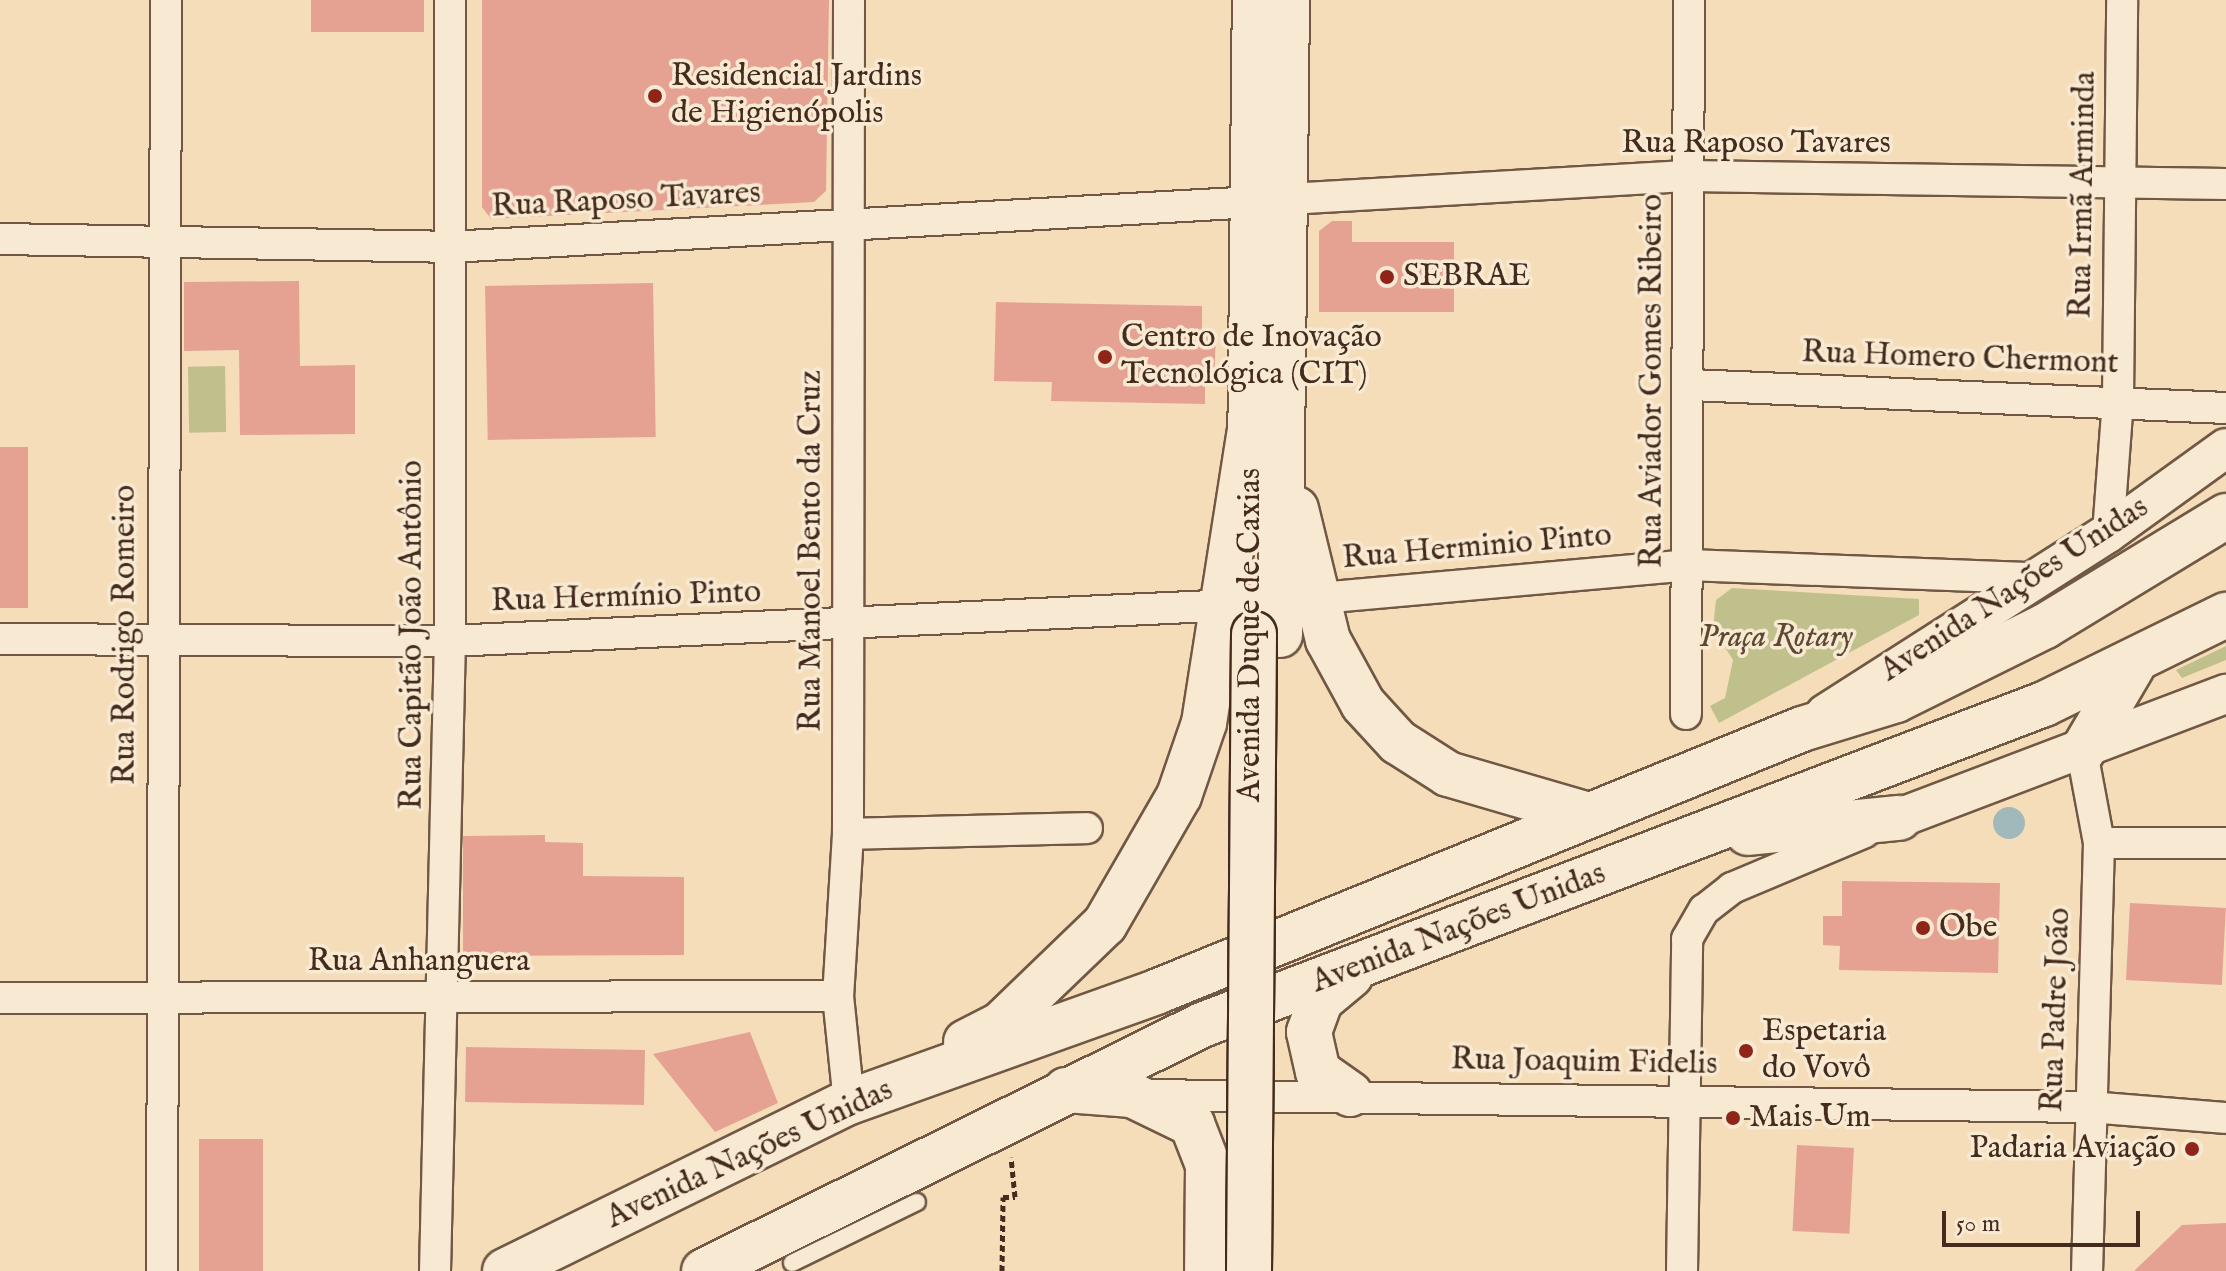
<!DOCTYPE html>
<html>
<head>
<meta charset="utf-8">
<style>
	body { margin:0 }
	#map { position:relative; width:2226px; height:1271px; overflow:hidden; background:#f5ddb9; font-family:"IM FELL English",serif }
	div>[style] { position:absolute }
	.green>* { inset:0; background:#c0c08c; transform-origin:0 0 }
	.water>* { inset:0; background:#a2b9bb }
	.round { border-radius:50% }
	.building>* { inset:0; background:#e5a293; transform-origin:0 0 }
	.path>* { height:5px; margin-top:-2.5px; transform-origin:0; background:repeating-linear-gradient(90deg,#442b1d 0 6px,transparent 0 10px) }
	.roads { filter:drop-shadow(2px 0 #705844) drop-shadow(-2px 0 #705844) drop-shadow(0 2px #705844) drop-shadow(0 -2px #705844) }
	.service>* { height:16px; margin:-8px; padding:0 8px; transform-origin:8px; border-radius:8px; background:#f8e9d2 }
	.minor>* { height:30px; margin:-15px; padding:0 15px; transform-origin:15px; border-radius:15px; background:#f8e9d2 }
	.tertiary>* { height:38px; margin:-19px; padding:0 19px; transform-origin:19px; border-radius:19px; background:#f8e9d2 }
	.secondary>* { height:44px; margin:-22px; padding:0 22px; transform-origin:22px; border-radius:22px; background:#f8e9d2 }
	.bridges { filter:drop-shadow(2px 0 #442b1d) drop-shadow(-2px 0 #442b1d) drop-shadow(0 2px #442b1d) drop-shadow(0 -2px #442b1d) }
	.secondary-bridge>* { height:44px; margin:-22px; padding:0 22px; transform-origin:22px; border-radius:22px; background:#f8e9d2 }
	.dots>* { width:22px; height:22px; translate:-50% -50%; box-sizing:border-box; border:4px solid #f8e9d2; border-radius:50% }
	span { translate:-50% -50%; white-space:nowrap; text-align:center; line-height:1.15; -webkit-text-stroke:7px #f8e9d2; paint-order:stroke }
	.poi-label { font-size:32px; color:#442b1d }
	.left { translate:0 -50%; text-align:left }
	.right { translate:-100% -50%; text-align:right }
	.street-label { font-size:32px; color:#442b1d }
	.park-label { font-size:32px; color:#5d4933; font-style:italic }
	.scale { position:absolute; left:1942px; top:1211px; width:198px; height:36px; box-sizing:border-box; border:4px solid #442b1d; border-top:0; padding-left:10px; font-size:24px; line-height:28px; white-space:nowrap; color:#442b1d; -webkit-text-stroke:6px #f8e9d2; paint-order:stroke }
</style>
</head>
<body>
<div id="map">
	<div class="green">
		<div style="left:225px;top:366px;width:66px;height:37px;rotate:89deg"></div>
		<div style="clip-path:polygon(1732px 588px,1919px 599px,1919px 615px,1719px 723px,1710px 706px,1725px 698px,1733px 660px,1713px 628px,1716px 600px)"></div>
		<div style="clip-path:polygon(2226px 646px,2226px 660px,2182px 678px,2176px 670px)"></div>
	</div>
	<div class="water">
		<div class="round" style="left:1993px;top:807px;width:32px;height:32px"></div>
	</div>
	<div class="building">
		<div style="left:311px;top:0;width:113px;height:32px"></div>
		<div style="clip-path:polygon(482px 0,829px 0,826px 191px,814px 202px,491px 219px,482px 207px)"></div>
		<div style="clip-path:polygon(1332px 221px,1352px 221px,1352px 242px,1454px 242px,1454px 312px,1319px 312px,1319px 231px)"></div>
		<div style="clip-path:polygon(299px 281px,300px 366px,355px 365px,355px 434px,240px 435px,239px 350px,184px 351px,184px 282px)"></div>
		<div style="left:653px;top:283px;width:154px;height:168px;rotate:89deg"></div>
		<div style="clip-path:polygon(996px 302px,1202px 306px,1202px 333px,1216px 334px,1214px 385px,1205px 385px,1205px 404px,1051px 401px,1052px 382px,994px 381px)"></div>
		<div style="left:0;top:447px;width:28px;height:161px"></div>
		<div style="clip-path:polygon(545px 835px,545px 842px,583px 843px,583px 876px,684px 877px,684px 955px,463px 956px,463px 836px)"></div>
		<div style="clip-path:polygon(1842px 881px,2000px 883px,1998px 973px,1839px 970px,1840px 946px,1823px 945px,1823px 916px,1842px 916px)"></div>
		<div style="left:2130px;top:903px;width:96px;height:77px;rotate:3deg"></div>
		<div style="clip-path:polygon(750px 1032px,778px 1103px,715px 1132px,653px 1054px)"></div>
		<div style="left:466px;top:1047px;width:179px;height:55px;rotate:1deg"></div>
		<div style="left:199px;top:1139px;width:64px;height:132px"></div>
		<div style="left:1797px;top:1145px;width:57px;height:86px;rotate:3deg"></div>
		<div style="clip-path:polygon(2226px 1223px,2226px 1271px,2134px 1271px,2182px 1225px)"></div>
	</div>
	<div class="path">
		<div style="left:1002px;top:1271px;width:74px;rotate:-89.2deg"></div>
		<div style="left:1003px;top:1197px;width:12px"></div>
		<div style="left:1015px;top:1197px;width:40px;rotate:-95.7deg"></div>
	</div>
	<div class="roads">
		<div class="service">
			<div style="left:792px;top:1263px;width:139px;rotate:-26deg"></div>
		</div>
		<div class="minor">
			<div style="left:849px;top:0;width:834px;rotate:90.07deg"></div>
			<div style="left:848px;top:834px;width:162px;rotate:93.5deg"></div>
			<div style="left:838px;top:996px;width:107px;rotate:84.1deg"></div>
			<div style="left:1288px;top:199px;width:403px;rotate:-3.3deg"></div>
			<div style="left:1690px;top:176px;width:536px;rotate:0.86deg"></div>
			<div style="left:0;top:239px;width:450px;rotate:1deg"></div>
			<div style="left:450px;top:247px;width:806px;rotate:-3.2deg"></div>
			<div style="left:1691px;top:385px;width:535px;rotate:2.46deg"></div>
			<div style="left:2108px;top:533px;width:133px;rotate:-85.7deg"></div>
			<div style="left:2118px;top:400px;width:400px;rotate:-89.4deg"></div>
			<div style="left:1320px;top:598px;width:369px;rotate:-5.1deg"></div>
			<div style="left:1688px;top:565px;width:346px;rotate:2.2deg"></div>
			<div style="left:0;top:639px;width:450px;rotate:0.3deg"></div>
			<div style="left:450px;top:641px;width:806px;rotate:-2.63deg"></div>
			<div style="left:1686px;top:714px;width:714px;rotate:-89.76deg"></div>
			<div style="left:2082px;top:752px;width:93px;rotate:79.4deg"></div>
			<div style="left:2099px;top:843px;width:428px;rotate:91.6deg"></div>
			<div style="left:848px;top:834px;width:239px;rotate:-1.4deg"></div>
			<div style="left:2099px;top:843px;width:127px"></div>
			<div style="left:0;top:998px;width:838px;rotate:-0.14deg"></div>
			<div style="left:1145px;top:1095px;width:944px;rotate:0.73deg"></div>
			<div style="left:2089px;top:1107px;width:137px;rotate:4.6deg"></div>
			<div style="left:162px;top:1271px;width:1271px;rotate:-89.82deg"></div>
			<div style="left:435px;top:1271px;width:630px;rotate:-88.64deg"></div>
			<div style="left:450px;top:641px;width:641px;rotate:-90deg"></div>
			<div style="left:1682px;top:1271px;width:332px;rotate:-89.1deg"></div>
			<div style="left:1687px;top:939px;width:34px;rotate:-60deg"></div>
			<div style="left:1704px;top:910px;width:36px;rotate:-38deg"></div>
			<div style="left:1732px;top:888px;width:144px;rotate:-22.8deg"></div>
		</div>
		<div class="tertiary">
			<div style="left:1825px;top:714px;width:336px;rotate:-32.6deg"></div>
			<div style="left:2108px;top:533px;width:145px;rotate:-35.8deg"></div>
			<div style="left:1899px;top:818px;width:350px;rotate:-20.8deg"></div>
		</div>
		<div class="secondary">
			<div style="left:1250px;top:462px;width:462px;rotate:-89.4deg"></div>
			<div style="left:1296px;top:509px;width:135px;rotate:76.3deg"></div>
			<div style="left:1328px;top:640px;width:73px;rotate:61.3deg"></div>
			<div style="left:1363px;top:704px;width:52px;rotate:47.4deg"></div>
			<div style="left:1398px;top:742px;width:59px;rotate:32.6deg"></div>
			<div style="left:1448px;top:774px;width:146px;rotate:16.3deg"></div>
			<div style="left:1280px;top:635px;width:635px;rotate:-89.37deg"></div>
			<div style="left:2082px;top:752px;width:99px;rotate:-59.5deg"></div>
			<div style="left:1748px;top:833px;width:152px;rotate:-5.7deg"></div>
			<div style="left:966px;top:1042px;width:39px;rotate:-27deg"></div>
			<div style="left:1001px;top:1024px;width:144px;rotate:-43.9deg"></div>
			<div style="left:1105px;top:924px;width:148px;rotate:-60deg"></div>
			<div style="left:1179px;top:796px;width:77px;rotate:-71.1deg"></div>
			<div style="left:1204px;top:723px;width:292px;rotate:-81.1deg"></div>
			<div style="left:1066px;top:1090px;width:66px;rotate:4.3deg"></div>
			<div style="left:1132px;top:1095px;width:67px;rotate:25.8deg"></div>
			<div style="left:1192px;top:1124px;width:44px;rotate:68.7deg"></div>
			<div style="left:1208px;top:1165px;width:106px;rotate:90.5deg"></div>
			<div style="left:1350px;top:1094px;width:39px;rotate:-145deg"></div>
			<div style="left:1318px;top:1072px;width:41px;rotate:-102.7deg"></div>
			<div style="left:1309px;top:1032px;width:33px;rotate:-70deg"></div>
			<div style="left:1320px;top:1001px;width:40px;rotate:-40deg"></div>
			<div style="left:505px;top:1271px;width:383px;rotate:-26.2deg"></div>
			<div style="left:849px;top:1102px;width:326px;rotate:-19.7deg"></div>
			<div style="left:1156px;top:992px;width:697px;rotate:-22.15deg"></div>
			<div style="left:1802px;top:729px;width:98px;rotate:-17.1deg"></div>
			<div style="left:1896px;top:700px;width:166px;rotate:-26.4deg"></div>
			<div style="left:2045px;top:626px;width:212px;rotate:-31.3deg"></div>
			<div style="left:704px;top:1271px;width:555px;rotate:-26.29deg"></div>
			<div style="left:1202px;top:1025px;width:901px;rotate:-20.87deg"></div>
			<div style="left:2044px;top:704px;width:203px;rotate:-26.1deg"></div>
		</div>
	</div>
	<div class="bridges">
		<div class="secondary-bridge">
			<div style="left:1249px;top:1271px;width:637px;rotate:-89.55deg"></div>
		</div>
	</div>
	<div class="dots">
		<div style="left:655px;top:96px;background:#8f2418"></div>
		<div style="left:1387px;top:277px;background:#8f2418"></div>
		<div style="left:1105px;top:357px;background:#8f2418"></div>
		<div style="left:1923px;top:928px;background:#8f2418"></div>
		<div style="left:1746px;top:1051px;background:#8f2418"></div>
		<div style="left:1733px;top:1118px;background:#8f2418"></div>
		<div style="left:2192px;top:1149px;background:#8f2418"></div>
	</div>
	<div class="poi-label">
		<span class="left" style="left:671px;top:96px">Residencial Jardins<br>de Higienópolis</span>
		<span class="left" style="left:1403px;top:277px">SEBRAE</span>
		<span class="left" style="left:1121px;top:357px">Centro de Inovação<br>Tecnológica (CIT)</span>
		<span class="left" style="left:1939px;top:928px">Obe</span>
		<span class="left" style="left:1762px;top:1051px">Espetaria<br>do Vovô</span>
		<span class="left" style="left:1749px;top:1118px">Mais Um</span>
		<span class="right" style="left:2176px;top:1149px">Padaria Aviação</span>
	</div>
	<div class="street-label">
		<span style="left:1756px;top:144px">Rua Raposo Tavares</span>
		<span style="left:2084px;top:195px;rotate:-89deg">Rua Irmã Arminda</span>
		<span style="left:626px;top:201px;rotate:-3deg">Rua Raposo Tavares</span>
		<span style="left:1960px;top:359px;rotate:2deg">Rua Homero Chermont</span>
		<span style="left:1653px;top:381px;rotate:-90deg">Rua Aviador Gomes Ribeiro</span>
		<span style="left:1477px;top:548px;rotate:-5deg">Rua Herminio Pinto</span>
		<span style="left:812px;top:551px;rotate:-90deg">Rua Manoel Bento da Cruz</span>
		<span style="left:2015px;top:590px;rotate:-33deg">Avenida Nações Unidas</span>
		<span style="left:626px;top:598px;rotate:-2deg">Rua Hermínio Pinto</span>
		<span style="left:126px;top:635px;rotate:-90deg">Rua Rodrigo Romeiro</span>
		<span style="left:413px;top:635px;rotate:-90deg">Rua Capitão João Antônio</span>
		<span style="left:1251px;top:635px;rotate:-90deg">Avenida Duque de Caxias</span>
		<span style="left:1459px;top:929px;rotate:-21deg">Avenida Nações Unidas</span>
		<span style="left:419px;top:962px">Rua Anhanguera</span>
		<span style="left:2057px;top:1010px;rotate:-88deg">Rua Padre João</span>
		<span style="left:1584px;top:1063px;rotate:1deg">Rua Joaquim Fidelis</span>
		<span style="left:750px;top:1155px;rotate:-25deg">Avenida Nações Unidas</span>
	</div>
	<div class="park-label">
		<span style="left:1776px;top:638px">Praça Rotary</span>
	</div>
	<div class="scale">50 m</div>
</div>
</body>
</html>
